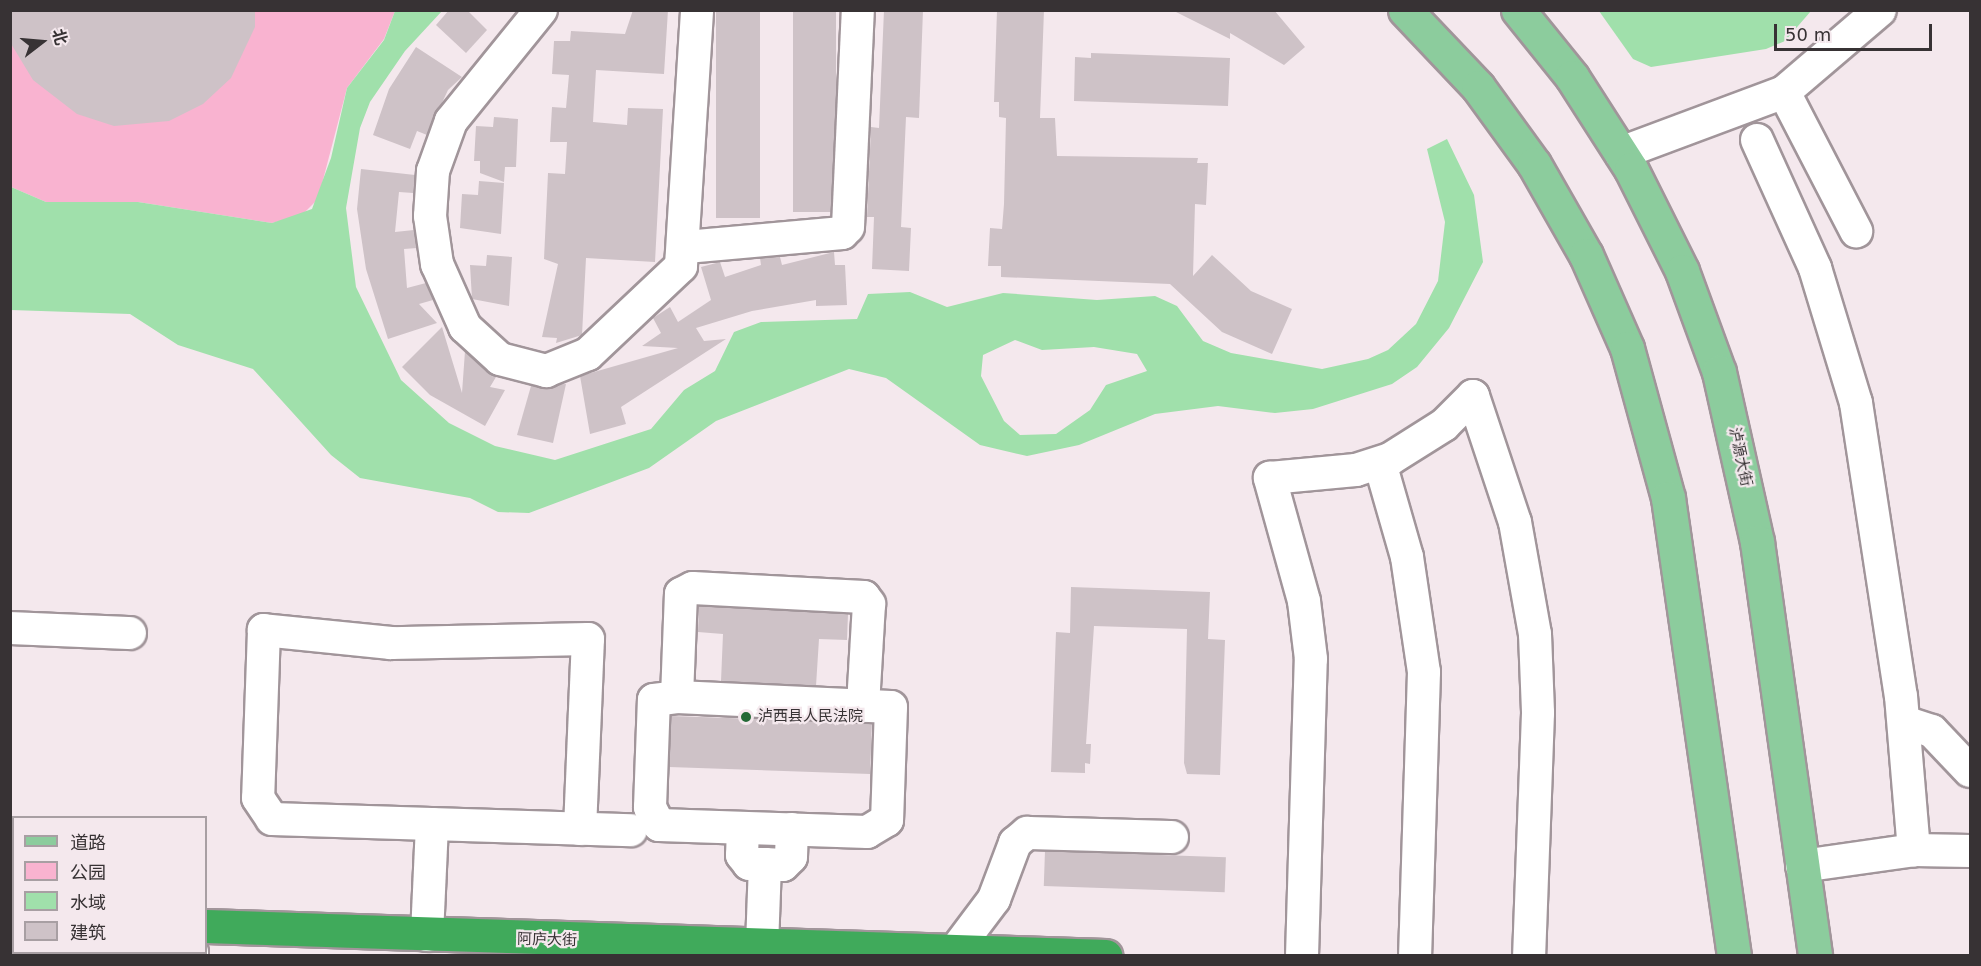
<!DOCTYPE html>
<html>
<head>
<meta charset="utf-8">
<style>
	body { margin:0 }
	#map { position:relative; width:1981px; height:966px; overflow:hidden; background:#f4e8ed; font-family:"DejaVu Sans","Noto Sans SC",sans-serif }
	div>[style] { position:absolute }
	.green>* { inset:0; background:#f9b3d0 }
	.water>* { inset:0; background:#a0e0ab }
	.building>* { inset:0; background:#cec2c7; transform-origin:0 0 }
	.roads { filter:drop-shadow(2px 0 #a1959a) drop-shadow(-2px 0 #a1959a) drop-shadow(0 2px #a1959a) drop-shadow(0 -2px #a1959a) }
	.minor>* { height:32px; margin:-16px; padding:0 16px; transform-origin:16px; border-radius:16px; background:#fff }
	.major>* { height:33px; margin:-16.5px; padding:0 16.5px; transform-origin:16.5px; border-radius:16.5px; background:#8ccc9d }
	.highway>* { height:33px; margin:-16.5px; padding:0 16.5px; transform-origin:16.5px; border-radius:16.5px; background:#40aa5b }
	.dots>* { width:16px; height:16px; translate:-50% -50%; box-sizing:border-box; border:3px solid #f4e8ed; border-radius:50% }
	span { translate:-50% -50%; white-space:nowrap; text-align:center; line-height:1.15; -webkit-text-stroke:4.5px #f4e8ed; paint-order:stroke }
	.street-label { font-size:15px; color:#373234 }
	.poi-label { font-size:15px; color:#373234 }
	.left { translate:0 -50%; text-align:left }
	.frame { position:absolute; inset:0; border:12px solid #373234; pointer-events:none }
	.legend { position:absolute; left:12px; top:816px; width:195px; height:138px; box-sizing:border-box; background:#f4e8ed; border:2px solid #a89fa3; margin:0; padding:8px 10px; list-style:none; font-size:18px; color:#373234 }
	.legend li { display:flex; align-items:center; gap:12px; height:30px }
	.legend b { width:30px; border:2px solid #a89fa3 }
	.north { position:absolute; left:12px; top:12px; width:60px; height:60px; -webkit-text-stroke:4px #f4e8ed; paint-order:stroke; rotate:74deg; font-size:16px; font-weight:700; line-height:24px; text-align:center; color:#373234 }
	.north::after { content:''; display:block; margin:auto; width:21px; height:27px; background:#373234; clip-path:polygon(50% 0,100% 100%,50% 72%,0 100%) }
	.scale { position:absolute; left:1774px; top:24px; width:158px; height:27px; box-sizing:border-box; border:3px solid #373234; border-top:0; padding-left:8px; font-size:18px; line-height:21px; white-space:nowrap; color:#373234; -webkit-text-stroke:4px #f4e8ed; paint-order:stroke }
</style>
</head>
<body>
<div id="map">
	<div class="green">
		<div style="clip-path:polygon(10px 11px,395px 11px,384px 39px,347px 88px,318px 199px,302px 215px,272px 223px,138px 202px,46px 202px,11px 187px)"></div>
	</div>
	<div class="water">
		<div style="clip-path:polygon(evenodd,395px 11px,442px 11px,405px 51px,370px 102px,360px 128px,346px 208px,356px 287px,401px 380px,449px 423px,495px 446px,555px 460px,651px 429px,684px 390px,715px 371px,734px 332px,761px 322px,857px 319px,868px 294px,910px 292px,947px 307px,1003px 293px,1097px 300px,1155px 296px,1177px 306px,1203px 341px,1231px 353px,1322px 369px,1368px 359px,1388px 350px,1416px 324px,1438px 281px,1445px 222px,1427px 149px,1447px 139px,1474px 195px,1483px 262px,1449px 328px,1417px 367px,1392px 384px,1313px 409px,1275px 413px,1218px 406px,1155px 414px,1079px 445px,1027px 456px,980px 445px,886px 378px,849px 369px,716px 421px,649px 468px,529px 513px,498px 512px,470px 498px,360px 478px,331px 455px,253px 369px,178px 345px,130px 314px,11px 310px,11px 187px,46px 202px,138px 202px,272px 223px,312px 209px,331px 158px,347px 88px,384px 40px,395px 11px,1015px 340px,1042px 350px,1094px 347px,1137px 354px,1147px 371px,1106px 385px,1090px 410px,1056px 434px,1020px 435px,1004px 421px,981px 376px,983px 355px,1015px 340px)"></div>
		<div style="clip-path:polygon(1599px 11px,1811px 11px,1785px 41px,1766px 49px,1651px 67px,1633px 59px)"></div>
	</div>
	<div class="building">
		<div style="clip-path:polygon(10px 10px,255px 10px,255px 27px,231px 78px,203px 104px,169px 121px,114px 126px,77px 114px,33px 80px,10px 42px)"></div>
		<div style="clip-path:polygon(449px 10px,467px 10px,487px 30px,466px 53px,436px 25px)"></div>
		<div style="clip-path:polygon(633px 10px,668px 10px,664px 74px,596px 70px,593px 122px,627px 125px,628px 108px,663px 109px,655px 262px,586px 258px,582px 335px,556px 343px,557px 338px,542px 337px,558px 264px,544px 259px,548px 173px,565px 174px,567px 142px,550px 142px,552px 107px,566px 108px,569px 75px,552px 74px,554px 41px,570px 41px,571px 31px,625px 34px)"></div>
		<div style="left:716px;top:10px;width:44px;height:208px"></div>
		<div style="left:793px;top:10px;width:43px;height:202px"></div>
		<div style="clip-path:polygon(884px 10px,923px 10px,919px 118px,906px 117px,901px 227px,911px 228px,909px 271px,872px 269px,874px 217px,867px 217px,871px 127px,879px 128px)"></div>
		<div style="clip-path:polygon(997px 10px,1044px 10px,1040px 118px,1055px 118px,1057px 156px,1198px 158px,1197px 163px,1208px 163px,1206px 205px,1195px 204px,1193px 276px,1212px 255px,1251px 291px,1292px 309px,1272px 354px,1222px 332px,1170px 284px,1001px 277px,1001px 266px,988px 266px,990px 228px,1002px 229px,1004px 204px,1006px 118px,999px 117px,999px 102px,994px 102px)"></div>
		<div style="clip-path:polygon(1172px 10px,1274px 10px,1305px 47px,1284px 65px,1230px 33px,1230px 39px)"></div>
		<div style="clip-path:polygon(416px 47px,462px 77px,448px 90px,427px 135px,417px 131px,410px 149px,373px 135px,389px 89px)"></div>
		<div style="clip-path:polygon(1091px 53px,1230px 58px,1228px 106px,1074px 101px,1075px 57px,1091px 58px)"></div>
		<div style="clip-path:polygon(494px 117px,518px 119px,516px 167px,505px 167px,504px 182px,480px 173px,480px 161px,474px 161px,476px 126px,493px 127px)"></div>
		<div style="clip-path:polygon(361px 169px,415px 175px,413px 193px,399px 192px,395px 232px,414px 230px,417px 248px,404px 249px,407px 288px,426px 283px,433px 300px,419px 304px,437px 323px,388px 339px,366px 269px,357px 209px)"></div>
		<div style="clip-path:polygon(479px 181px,504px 183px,501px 234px,460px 228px,462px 194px,478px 195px)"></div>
		<div style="clip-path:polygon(834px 252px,835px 265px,845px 265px,847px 305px,816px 306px,816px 300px,752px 311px,696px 328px,704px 341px,726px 339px,621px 407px,626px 424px,590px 434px,580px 376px,678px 348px,642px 346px,661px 333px,653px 318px,670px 307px,678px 322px,711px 300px,701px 267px,720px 262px,725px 277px,761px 265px,760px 258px,780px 257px,782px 265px)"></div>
		<div style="clip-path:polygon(487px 255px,512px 257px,509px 306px,472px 299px,470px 265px,486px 266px)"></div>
		<div style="clip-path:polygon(442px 327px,462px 393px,465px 351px,496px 377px,490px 387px,505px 390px,485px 426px,430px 395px,402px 367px)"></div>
		<div style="clip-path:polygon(566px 384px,553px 443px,517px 435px,531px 386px)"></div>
		<div style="clip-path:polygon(1071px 587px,1210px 592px,1208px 639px,1225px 640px,1220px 775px,1187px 774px,1184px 763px,1187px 629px,1094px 626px,1086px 744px,1091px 744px,1090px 764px,1085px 763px,1085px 773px,1051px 772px,1056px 632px,1070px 633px)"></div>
		<div style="clip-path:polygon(699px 606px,848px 614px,847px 640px,819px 639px,816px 686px,721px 681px,723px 634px,698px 632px)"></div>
		<div style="left:671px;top:716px;width:201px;height:51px;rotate:2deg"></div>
		<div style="left:1045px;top:851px;width:181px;height:35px;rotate:2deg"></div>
	</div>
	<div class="roads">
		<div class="minor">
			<div style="left:541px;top:10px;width:143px;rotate:129deg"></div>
			<div style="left:451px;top:121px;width:53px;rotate:109.8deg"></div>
			<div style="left:433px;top:171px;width:45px;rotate:93.8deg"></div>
			<div style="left:430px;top:216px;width:49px;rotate:81.7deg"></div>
			<div style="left:437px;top:264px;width:69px;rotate:66deg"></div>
			<div style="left:465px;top:327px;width:47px;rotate:42.4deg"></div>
			<div style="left:500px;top:359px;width:48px;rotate:14.6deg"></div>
			<div style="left:546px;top:371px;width:45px;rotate:-22deg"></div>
			<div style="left:588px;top:354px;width:128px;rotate:-43.4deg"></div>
			<div style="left:681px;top:266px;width:256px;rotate:-86.4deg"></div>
			<div style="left:1784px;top:92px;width:157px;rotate:62.6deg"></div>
			<div style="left:1757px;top:140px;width:141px;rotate:65.6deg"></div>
			<div style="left:1815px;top:268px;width:141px;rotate:73.1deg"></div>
			<div style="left:1856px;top:403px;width:296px;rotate:81.3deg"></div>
			<div style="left:1901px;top:696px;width:155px;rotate:85.2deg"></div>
			<div style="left:1621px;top:153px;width:174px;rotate:-20.5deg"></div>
			<div style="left:1784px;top:92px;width:126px;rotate:-40.5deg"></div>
			<div style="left:686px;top:247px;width:157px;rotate:-5.1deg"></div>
			<div style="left:842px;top:233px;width:8px;rotate:-45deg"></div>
			<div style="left:848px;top:227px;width:217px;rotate:-87.4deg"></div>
			<div style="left:1380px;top:463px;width:98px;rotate:74deg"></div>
			<div style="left:1407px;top:557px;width:116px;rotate:81.6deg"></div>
			<div style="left:1424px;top:672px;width:284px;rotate:91.8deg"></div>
			<div style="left:10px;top:628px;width:120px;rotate:2.4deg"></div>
			<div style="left:677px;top:697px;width:214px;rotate:2.7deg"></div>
			<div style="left:891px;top:707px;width:113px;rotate:92deg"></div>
			<div style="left:887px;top:820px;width:23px;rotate:149deg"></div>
			<div style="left:867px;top:832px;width:208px;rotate:-178.1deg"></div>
			<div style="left:659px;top:825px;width:20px;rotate:-117deg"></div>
			<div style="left:650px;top:807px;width:107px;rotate:-87.9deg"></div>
			<div style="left:654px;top:700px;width:23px;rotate:-7deg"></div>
			<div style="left:677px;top:697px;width:103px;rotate:-87.8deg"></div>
			<div style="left:681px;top:594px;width:13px;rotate:-27deg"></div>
			<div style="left:693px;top:588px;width:171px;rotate:3deg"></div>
			<div style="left:864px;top:597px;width:9px;rotate:54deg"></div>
			<div style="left:869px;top:604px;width:102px;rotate:93.4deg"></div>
			<div style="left:1904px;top:722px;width:29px;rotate:18deg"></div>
			<div style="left:1932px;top:731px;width:55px;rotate:46.5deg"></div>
			<div style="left:743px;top:828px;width:27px;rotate:92deg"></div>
			<div style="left:742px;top:855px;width:11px;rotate:52deg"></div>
			<div style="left:749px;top:864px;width:16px"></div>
			<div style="left:765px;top:864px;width:18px;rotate:3deg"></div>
			<div style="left:783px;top:865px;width:11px;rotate:-45deg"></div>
			<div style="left:791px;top:857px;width:28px;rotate:-88deg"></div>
			<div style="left:580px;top:829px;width:190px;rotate:-87.6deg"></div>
			<div style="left:588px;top:639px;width:197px;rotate:178.8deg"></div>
			<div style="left:391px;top:643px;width:128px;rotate:-174.2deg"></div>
			<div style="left:264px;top:630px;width:168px;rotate:92deg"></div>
			<div style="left:258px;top:798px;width:25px;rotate:56deg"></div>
			<div style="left:272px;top:819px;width:359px;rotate:1.8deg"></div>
			<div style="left:1802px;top:866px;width:113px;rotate:-8.1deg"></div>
			<div style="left:1914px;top:850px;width:56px;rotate:1deg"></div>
			<div style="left:427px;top:935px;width:111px;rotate:-87.4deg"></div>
			<div style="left:762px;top:946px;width:82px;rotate:-87.9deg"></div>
			<div style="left:955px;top:951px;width:65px;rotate:-53.1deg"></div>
			<div style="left:994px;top:899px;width:60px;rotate:-69.4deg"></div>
			<div style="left:1015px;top:843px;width:16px;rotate:-40deg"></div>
			<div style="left:1027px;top:833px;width:145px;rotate:1.6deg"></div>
			<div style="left:192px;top:956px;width:4px;rotate:-90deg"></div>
			<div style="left:1302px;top:956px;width:297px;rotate:-88.3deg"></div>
			<div style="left:1311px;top:659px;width:58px;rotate:-96.9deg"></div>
			<div style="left:1304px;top:601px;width:128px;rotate:-105.5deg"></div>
			<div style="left:1270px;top:478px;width:86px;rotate:-5.3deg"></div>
			<div style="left:1356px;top:470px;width:36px;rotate:-18deg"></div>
			<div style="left:1390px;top:459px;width:64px;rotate:-32.2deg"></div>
			<div style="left:1444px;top:425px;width:41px;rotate:-45deg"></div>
			<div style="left:1473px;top:396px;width:133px;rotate:71.6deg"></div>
			<div style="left:1515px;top:522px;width:114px;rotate:79.9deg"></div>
			<div style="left:1535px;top:634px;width:79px;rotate:87.8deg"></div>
			<div style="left:1538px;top:713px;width:243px;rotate:92.1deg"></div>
		</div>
		<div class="major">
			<div style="left:1405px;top:10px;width:106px;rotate:46.5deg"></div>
			<div style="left:1478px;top:87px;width:95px;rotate:54deg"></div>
			<div style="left:1534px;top:164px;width:105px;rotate:60.3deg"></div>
			<div style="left:1586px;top:255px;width:102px;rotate:66.2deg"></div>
			<div style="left:1627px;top:348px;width:156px;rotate:74.7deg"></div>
			<div style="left:1668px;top:498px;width:463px;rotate:81.8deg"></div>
			<div style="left:1518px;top:10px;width:86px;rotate:51.1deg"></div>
			<div style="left:1572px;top:77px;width:109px;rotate:57.3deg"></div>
			<div style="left:1631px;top:169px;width:114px;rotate:63.4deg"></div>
			<div style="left:1682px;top:271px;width:108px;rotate:69.9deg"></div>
			<div style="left:1719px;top:372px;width:174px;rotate:77.4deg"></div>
			<div style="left:1757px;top:542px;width:418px;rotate:82deg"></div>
		</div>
		<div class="highway">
			<div style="left:10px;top:924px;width:4px"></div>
			<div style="left:206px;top:926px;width:900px;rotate:1.91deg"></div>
		</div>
	</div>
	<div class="dots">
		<div style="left:746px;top:717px;background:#236935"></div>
	</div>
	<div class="street-label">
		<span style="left:1740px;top:457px;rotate:78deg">泸源大街</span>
		<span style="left:547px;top:940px;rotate:1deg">阿庐大街</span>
	</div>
	<div class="poi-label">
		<span class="left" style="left:758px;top:717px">泸西县人民法院</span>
	</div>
	<div class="frame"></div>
	<ul class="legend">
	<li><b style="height:8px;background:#8ccc9d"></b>道路</li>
	<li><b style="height:16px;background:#f9b3d0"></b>公园</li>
	<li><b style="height:16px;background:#a0e0ab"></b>水域</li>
	<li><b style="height:16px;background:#cec2c7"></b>建筑</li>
	</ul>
	<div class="north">北</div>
	<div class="scale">50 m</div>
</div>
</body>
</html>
